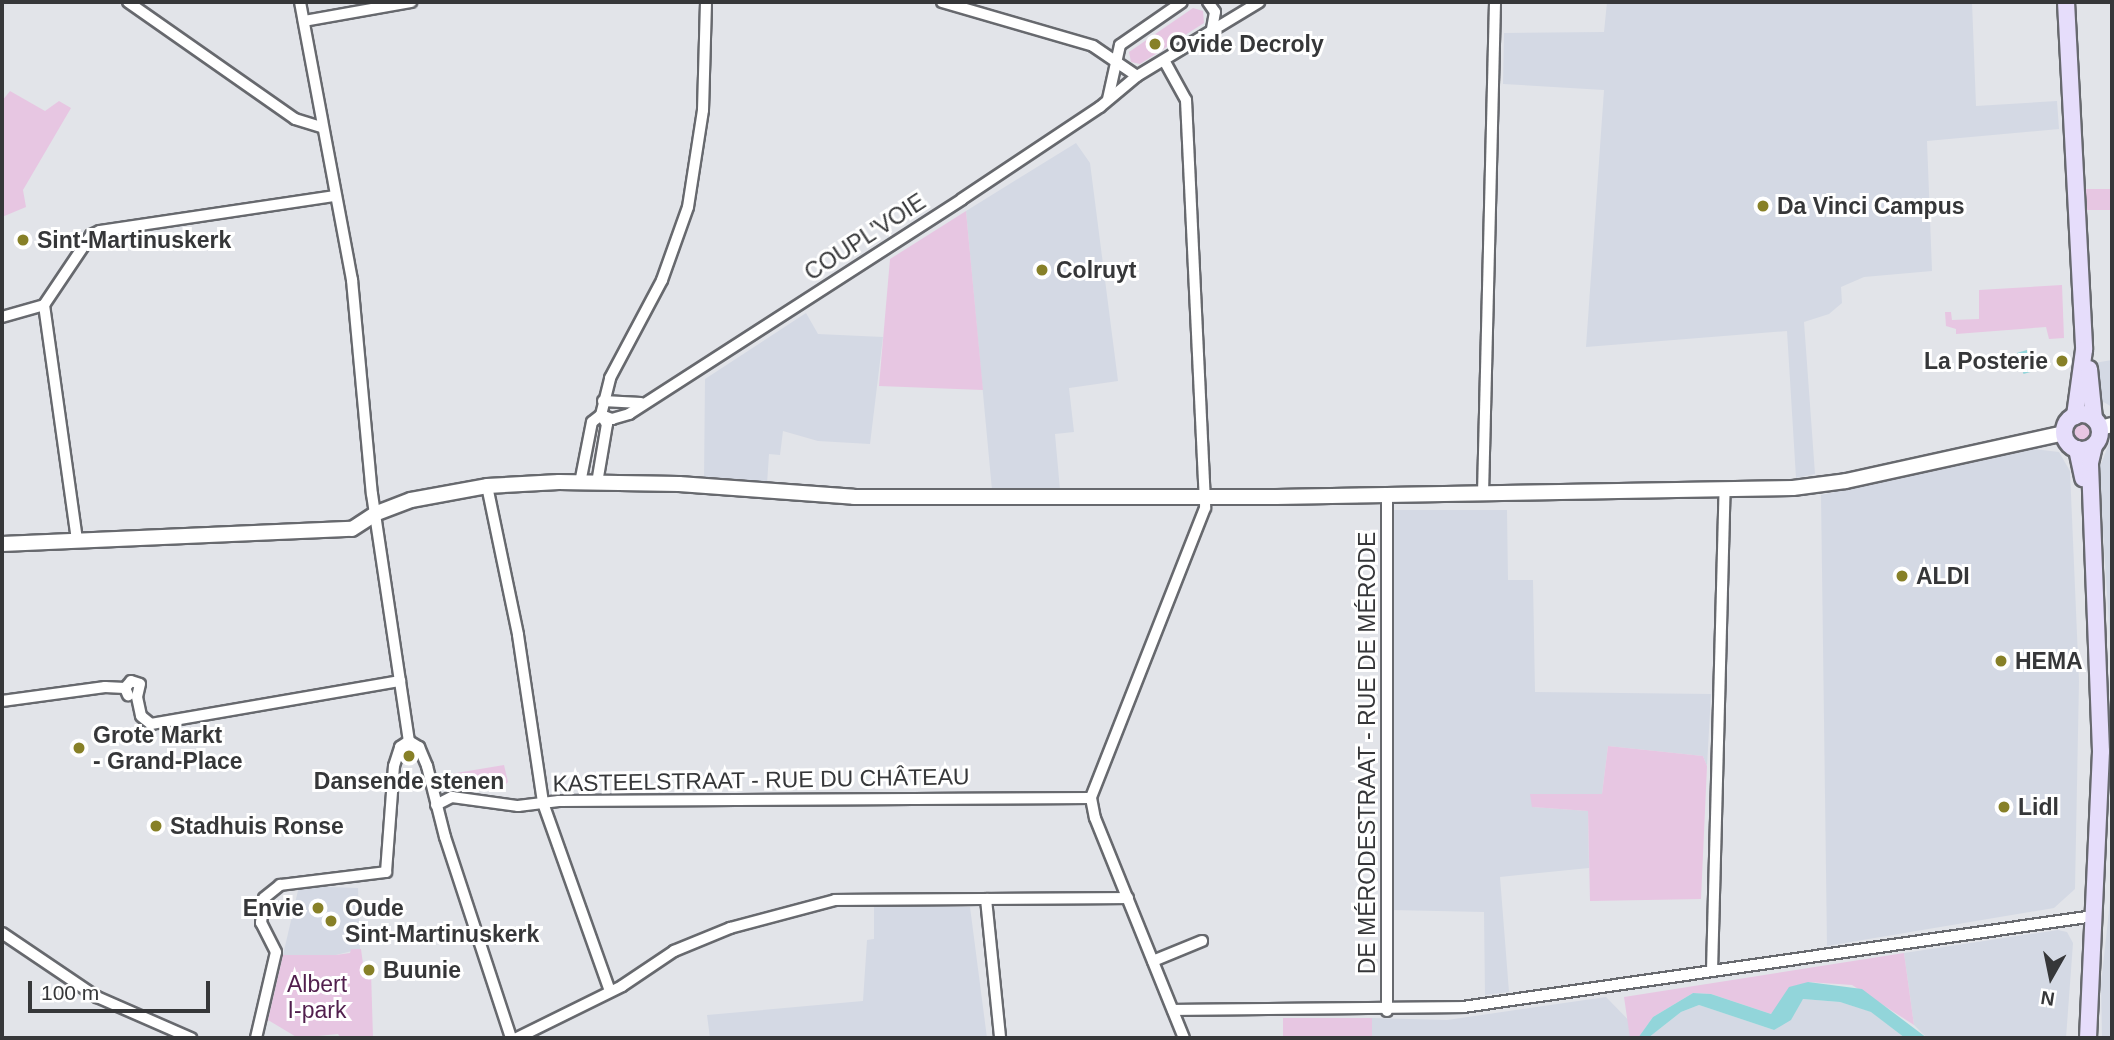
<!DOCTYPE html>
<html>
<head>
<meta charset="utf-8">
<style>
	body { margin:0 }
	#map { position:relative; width:2114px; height:1040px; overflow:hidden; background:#e2e4e9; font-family:Arial,sans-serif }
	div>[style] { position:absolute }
	.built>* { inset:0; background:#d4d9e4 }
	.green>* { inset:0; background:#e7c6e2; transform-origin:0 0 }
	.round { border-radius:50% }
	.water>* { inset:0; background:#92d5da; transform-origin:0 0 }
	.roads { filter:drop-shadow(2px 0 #67696e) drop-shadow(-2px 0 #67696e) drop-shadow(0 2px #67696e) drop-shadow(0 -2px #67696e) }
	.street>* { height:10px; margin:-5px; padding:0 5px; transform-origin:5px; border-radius:5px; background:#fff }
	.secondary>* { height:14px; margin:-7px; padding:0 7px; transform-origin:7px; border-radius:7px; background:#fff }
	.primary>* { height:16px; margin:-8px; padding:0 8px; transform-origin:8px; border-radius:8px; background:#e6ddfb }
	.primary>.ring { margin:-8px; padding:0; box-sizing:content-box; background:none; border:16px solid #e6ddfb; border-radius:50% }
	.dots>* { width:19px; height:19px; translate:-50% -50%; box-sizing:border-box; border:4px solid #fff; border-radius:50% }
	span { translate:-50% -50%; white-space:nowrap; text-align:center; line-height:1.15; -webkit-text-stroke:6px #fff; paint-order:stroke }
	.poi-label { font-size:23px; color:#363739; font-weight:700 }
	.left { translate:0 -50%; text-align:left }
	.right { translate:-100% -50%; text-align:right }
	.street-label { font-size:23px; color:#363739 }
	.park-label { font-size:23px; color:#511f4d }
	.frame { position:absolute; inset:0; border:4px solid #363739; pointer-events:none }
	.north { position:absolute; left:2016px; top:942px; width:70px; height:70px; -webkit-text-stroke:5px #fff; paint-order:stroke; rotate:189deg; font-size:19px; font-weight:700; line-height:28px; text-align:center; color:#363739 }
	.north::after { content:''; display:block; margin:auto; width:24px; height:32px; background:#363739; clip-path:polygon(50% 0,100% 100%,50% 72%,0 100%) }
	.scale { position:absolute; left:28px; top:981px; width:182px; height:32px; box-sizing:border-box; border:4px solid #363739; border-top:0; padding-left:9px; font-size:21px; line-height:24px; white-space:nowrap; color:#363739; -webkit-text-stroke:5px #fff; paint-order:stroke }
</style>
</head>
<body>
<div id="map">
	<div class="built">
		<div style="clip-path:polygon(1607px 2px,1972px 2px,1976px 106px,2057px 101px,2059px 129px,1927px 141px,1932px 271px,1864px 277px,1841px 287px,1842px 303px,1829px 314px,1804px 322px,1815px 474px,1796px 478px,1787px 331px,1586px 347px,1604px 90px,1503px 84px,1504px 33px,1604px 32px)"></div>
		<div style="clip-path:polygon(1076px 143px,1090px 163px,1118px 381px,1069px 388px,1074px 432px,1055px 434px,1060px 490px,992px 490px,966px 211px)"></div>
		<div style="clip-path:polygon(806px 313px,818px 334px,883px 337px,870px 444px,818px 441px,783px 431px,780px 455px,769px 454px,767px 484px,704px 480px,705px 379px)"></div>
		<div style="clip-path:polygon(2112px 360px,2112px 407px,2095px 397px,2094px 363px)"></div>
		<div style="clip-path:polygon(2112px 436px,2112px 671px,2099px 469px)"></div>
		<div style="clip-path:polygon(2034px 449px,2059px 452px,2070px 471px,2079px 681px,2075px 889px,2054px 908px,1827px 946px,1821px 495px)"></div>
		<div style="clip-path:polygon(1391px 510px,1507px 510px,1508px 580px,1533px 580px,1535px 692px,1711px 694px,1707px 766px,1703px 756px,1608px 746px,1602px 794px,1532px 807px,1588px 811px,1589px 868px,1500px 877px,1509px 992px,1485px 995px,1484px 912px,1391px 910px)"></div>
		<div style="clip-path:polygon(2112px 883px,2112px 1038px,2102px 1038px,2101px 984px)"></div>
		<div style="clip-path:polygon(299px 886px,358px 888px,360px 949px,336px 955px,283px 955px)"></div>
		<div style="clip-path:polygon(874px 905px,970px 907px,987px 1038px,710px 1038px,707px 1015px,863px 1001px,867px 940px,874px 939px)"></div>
		<div style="clip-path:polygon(2058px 930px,2067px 932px,2073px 943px,2066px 1038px,1927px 1038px,1914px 1025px,1904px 953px)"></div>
		<div style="clip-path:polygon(1606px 997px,1646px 1038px,1372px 1038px,1372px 1018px,1447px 1020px)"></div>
		<div style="clip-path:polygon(1803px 999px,1840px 1002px,1872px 1012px,1905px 1038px,1648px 1038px,1681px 1012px,1699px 1005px,1774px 1030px)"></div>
	</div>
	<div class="green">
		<div style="clip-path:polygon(1193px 8px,1203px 11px,1204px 23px,1140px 64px,1131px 62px,1129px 52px)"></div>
		<div style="clip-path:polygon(10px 91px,45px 111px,59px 101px,71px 108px,23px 190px,26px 207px,2px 217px,2px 101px)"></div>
		<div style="left:2112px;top:189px;width:21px;height:26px;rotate:90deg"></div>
		<div style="clip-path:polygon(966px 211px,983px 390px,879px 386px,890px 259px)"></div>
		<div style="clip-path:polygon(2062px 285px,2064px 338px,2049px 339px,2046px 327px,1956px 334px,1956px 329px,1946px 326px,1945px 312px,1951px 312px,1952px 320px,1979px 319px,1979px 290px)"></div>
		<div class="round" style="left:2073px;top:423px;width:18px;height:18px"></div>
		<div style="clip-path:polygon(1608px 746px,1703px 756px,1707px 766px,1701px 899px,1590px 901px,1588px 811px,1532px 807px,1530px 794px,1602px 794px)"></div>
		<div style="clip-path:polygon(504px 765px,508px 782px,503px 787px,450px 774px)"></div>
		<div style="clip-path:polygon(351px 949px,361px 949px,364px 971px,371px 971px,373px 1038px,341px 1038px,338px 1034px,298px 1038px,268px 1020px,283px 955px,336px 955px,350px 953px)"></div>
		<div style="clip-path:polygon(1904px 953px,1914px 1025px,1852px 985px,1808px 982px,1771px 1014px,1711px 994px,1693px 993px,1653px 1017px,1638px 1038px,1630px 1038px,1624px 997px)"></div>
		<div style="left:1372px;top:1018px;width:20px;height:89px;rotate:90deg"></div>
	</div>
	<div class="water">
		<div style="left:2027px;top:350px;width:22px;height:10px;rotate:74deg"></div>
		<div style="clip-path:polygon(1808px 982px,1862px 989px,1927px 1038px,1905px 1038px,1871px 1012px,1840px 1002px,1803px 999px,1791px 1020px,1774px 1030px,1699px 1005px,1681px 1012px,1648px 1038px,1638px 1038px,1653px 1017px,1693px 993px,1711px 994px,1771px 1014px,1789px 987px)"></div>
	</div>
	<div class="roads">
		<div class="street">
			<div style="left:128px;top:2px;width:204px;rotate:35deg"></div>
			<div style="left:295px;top:119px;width:28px;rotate:17deg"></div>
			<div style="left:300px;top:2px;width:283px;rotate:79.4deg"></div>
			<div style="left:352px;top:280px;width:215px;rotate:84.7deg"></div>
			<div style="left:372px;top:494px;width:250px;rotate:81.5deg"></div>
			<div style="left:409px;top:741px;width:12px;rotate:31deg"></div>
			<div style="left:419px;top:747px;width:21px;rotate:67deg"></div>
			<div style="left:427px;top:766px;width:73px;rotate:75.8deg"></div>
			<div style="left:445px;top:837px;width:212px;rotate:71.8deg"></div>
			<div style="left:942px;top:2px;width:157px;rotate:16.2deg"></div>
			<div style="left:1093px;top:46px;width:53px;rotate:34.3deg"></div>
			<div style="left:1137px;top:76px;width:143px;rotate:-31.2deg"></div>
			<div style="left:1208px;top:2px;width:12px;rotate:55deg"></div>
			<div style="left:1215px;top:12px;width:17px;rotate:100deg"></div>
			<div style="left:304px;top:21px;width:109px;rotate:-10.1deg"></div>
			<div style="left:1165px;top:62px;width:43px;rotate:61.1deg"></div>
			<div style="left:1186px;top:100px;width:408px;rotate:87.3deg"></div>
			<div style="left:1205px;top:508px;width:312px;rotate:111.5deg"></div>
			<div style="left:1091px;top:798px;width:20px;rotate:79deg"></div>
			<div style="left:1095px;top:818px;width:237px;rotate:68deg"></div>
			<div style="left:1108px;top:99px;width:55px;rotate:-77.5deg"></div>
			<div style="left:1120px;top:45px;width:75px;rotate:-34.7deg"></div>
			<div style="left:44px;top:305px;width:238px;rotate:82deg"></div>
			<div style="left:2px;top:317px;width:44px;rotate:-15.9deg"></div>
			<div style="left:44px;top:305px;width:84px;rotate:-56.1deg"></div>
			<div style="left:91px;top:235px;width:10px;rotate:-24deg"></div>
			<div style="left:100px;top:231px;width:238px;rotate:-8.5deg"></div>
			<div style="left:603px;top:401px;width:38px;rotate:3deg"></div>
			<div style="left:601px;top:415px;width:12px;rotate:20deg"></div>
			<div style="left:612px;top:419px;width:18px;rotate:-16deg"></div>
			<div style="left:629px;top:414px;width:396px;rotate:-32.8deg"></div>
			<div style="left:962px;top:199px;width:166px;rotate:-33.7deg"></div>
			<div style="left:1100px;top:107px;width:48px;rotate:-40deg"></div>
			<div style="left:580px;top:483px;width:62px;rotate:-78.9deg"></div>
			<div style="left:592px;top:422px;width:11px;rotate:-38deg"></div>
			<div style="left:601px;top:415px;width:38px;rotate:-76deg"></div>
			<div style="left:610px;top:378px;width:111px;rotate:-62deg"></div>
			<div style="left:662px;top:280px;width:77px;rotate:-70.4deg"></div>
			<div style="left:688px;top:207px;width:98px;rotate:-81.2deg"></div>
			<div style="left:703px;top:110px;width:108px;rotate:-88.4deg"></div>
			<div style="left:597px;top:483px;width:60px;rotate:-80.4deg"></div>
			<div style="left:607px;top:424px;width:11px;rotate:-124deg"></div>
			<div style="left:487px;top:486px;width:152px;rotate:78.2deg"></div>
			<div style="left:518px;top:635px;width:170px;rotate:81.5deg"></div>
			<div style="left:543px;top:803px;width:200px;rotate:70.4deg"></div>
			<div style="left:1483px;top:494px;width:492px;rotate:-88.6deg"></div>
			<div style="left:125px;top:688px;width:9px;rotate:-49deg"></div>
			<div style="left:131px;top:681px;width:9px;rotate:18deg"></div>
			<div style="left:140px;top:684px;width:13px;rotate:103deg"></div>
			<div style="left:137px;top:697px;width:19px;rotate:78deg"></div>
			<div style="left:141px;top:716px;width:13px;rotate:39deg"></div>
			<div style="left:151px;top:724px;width:253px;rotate:-9.8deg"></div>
			<div style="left:2px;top:701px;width:104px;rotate:-7.7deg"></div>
			<div style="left:105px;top:687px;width:20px;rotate:3deg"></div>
			<div style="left:125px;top:688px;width:8px;rotate:67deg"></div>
			<div style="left:436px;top:805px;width:18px;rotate:-27deg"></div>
			<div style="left:452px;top:797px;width:67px;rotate:7.8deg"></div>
			<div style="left:518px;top:806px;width:41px;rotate:-7deg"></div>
			<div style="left:559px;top:801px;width:532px;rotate:-0.32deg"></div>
			<div style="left:986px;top:899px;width:140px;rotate:84.2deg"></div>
			<div style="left:2px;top:933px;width:115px;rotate:34deg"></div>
			<div style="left:97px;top:997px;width:103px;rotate:23.6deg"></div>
			<div style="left:1153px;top:961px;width:53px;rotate:-22.2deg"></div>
			<div style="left:1712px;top:971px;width:481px;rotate:-88.5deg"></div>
			<div style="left:1173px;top:1010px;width:290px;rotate:-0.6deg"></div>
			<div style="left:1463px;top:1007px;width:630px;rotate:-8.21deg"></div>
			<div style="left:1387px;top:1011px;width:516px;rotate:-90deg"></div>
			<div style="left:256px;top:1038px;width:88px;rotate:-76.9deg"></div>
			<div style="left:276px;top:952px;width:33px;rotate:-117deg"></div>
			<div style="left:261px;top:923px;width:25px;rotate:-83deg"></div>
			<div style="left:264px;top:898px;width:21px;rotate:-39deg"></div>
			<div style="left:280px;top:885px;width:107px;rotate:-7deg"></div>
			<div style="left:386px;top:872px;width:106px;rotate:-85.7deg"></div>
			<div style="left:394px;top:766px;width:20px;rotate:-72deg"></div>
			<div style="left:400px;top:747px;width:11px;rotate:-34deg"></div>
			<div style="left:517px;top:1038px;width:117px;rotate:-26.3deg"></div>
			<div style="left:622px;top:986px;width:63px;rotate:-33.9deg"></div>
			<div style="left:674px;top:951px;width:61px;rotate:-22.3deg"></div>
			<div style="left:730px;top:928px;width:109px;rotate:-14.9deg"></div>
			<div style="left:835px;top:900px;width:293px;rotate:-0.4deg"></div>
		</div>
		<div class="secondary">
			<div style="left:2100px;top:428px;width:12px;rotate:-14deg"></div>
			<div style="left:2px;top:544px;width:350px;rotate:-2.5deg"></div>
			<div style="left:352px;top:529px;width:30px;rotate:-33deg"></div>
			<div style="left:377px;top:513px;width:36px;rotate:-21deg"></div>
			<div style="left:411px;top:500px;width:77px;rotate:-10.4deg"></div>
			<div style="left:487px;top:486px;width:72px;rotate:-3.2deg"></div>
			<div style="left:559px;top:482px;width:120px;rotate:1deg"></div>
			<div style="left:679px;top:484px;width:175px;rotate:4.2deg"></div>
			<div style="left:854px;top:497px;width:422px"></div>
			<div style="left:1276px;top:497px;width:517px;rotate:-1deg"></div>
			<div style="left:1793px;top:488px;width:53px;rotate:-7.5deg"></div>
			<div style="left:1846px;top:481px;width:223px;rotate:-12.4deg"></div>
		</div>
		<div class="primary">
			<div style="left:2066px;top:2px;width:348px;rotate:87deg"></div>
			<div style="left:2084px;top:350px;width:67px;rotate:97.8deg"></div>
			<div style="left:2089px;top:369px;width:50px;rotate:84.3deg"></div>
			<div class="ring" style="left:2064px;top:414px;width:20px;height:20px"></div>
			<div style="left:2077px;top:449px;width:30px;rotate:78deg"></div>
			<div style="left:2088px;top:1038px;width:287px;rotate:-87.4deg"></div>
			<div style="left:2101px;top:751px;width:288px;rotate:-92.2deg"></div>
			<div style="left:2090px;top:463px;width:17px;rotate:-77deg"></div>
		</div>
	</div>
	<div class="dots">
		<div style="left:1155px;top:44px;background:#878027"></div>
		<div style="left:1763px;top:206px;background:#878027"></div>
		<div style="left:23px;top:240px;background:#878027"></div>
		<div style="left:1042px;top:270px;background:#878027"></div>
		<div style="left:2062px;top:361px;background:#878027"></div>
		<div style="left:1902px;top:576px;background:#878027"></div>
		<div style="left:2001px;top:661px;background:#878027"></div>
		<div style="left:79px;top:748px;background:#878027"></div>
		<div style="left:409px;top:756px;background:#878027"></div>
		<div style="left:2004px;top:807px;background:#878027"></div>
		<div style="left:156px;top:826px;background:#878027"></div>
		<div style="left:318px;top:908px;background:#878027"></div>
		<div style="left:331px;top:921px;background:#878027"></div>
		<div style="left:369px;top:970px;background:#878027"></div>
	</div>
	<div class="poi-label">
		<span class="left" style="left:1169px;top:44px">Ovide Decroly</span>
		<span class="left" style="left:1777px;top:206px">Da Vinci Campus</span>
		<span class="left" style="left:37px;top:240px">Sint-Martinuskerk</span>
		<span class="left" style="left:1056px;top:270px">Colruyt</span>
		<span class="right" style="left:2048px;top:361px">La Posterie</span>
		<span class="left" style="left:1916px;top:576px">ALDI</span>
		<span class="left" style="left:2015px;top:661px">HEMA</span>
		<span class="left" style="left:93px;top:748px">Grote Markt<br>- Grand-Place</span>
		<span style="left:409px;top:781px">Dansende stenen</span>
		<span class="left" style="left:2018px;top:807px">Lidl</span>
		<span class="left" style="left:170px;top:826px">Stadhuis Ronse</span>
		<span class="right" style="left:304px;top:908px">Envie</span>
		<span class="left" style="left:345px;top:921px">Oude<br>Sint-Martinuskerk</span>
		<span class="left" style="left:383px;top:970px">Buunie</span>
	</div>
	<div class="street-label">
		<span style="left:865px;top:237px;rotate:-33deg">COUPL'VOIE</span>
		<span style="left:1367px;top:753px;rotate:-90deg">DE MÉRODESTRAAT - RUE DE MÉRODE</span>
		<span style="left:761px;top:780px;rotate:-1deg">KASTEELSTRAAT - RUE DU CHÂTEAU</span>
	</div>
	<div class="park-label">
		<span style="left:317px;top:997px">Albert<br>I-park</span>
	</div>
	<div class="frame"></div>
	<div class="north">N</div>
	<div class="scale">100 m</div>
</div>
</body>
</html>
